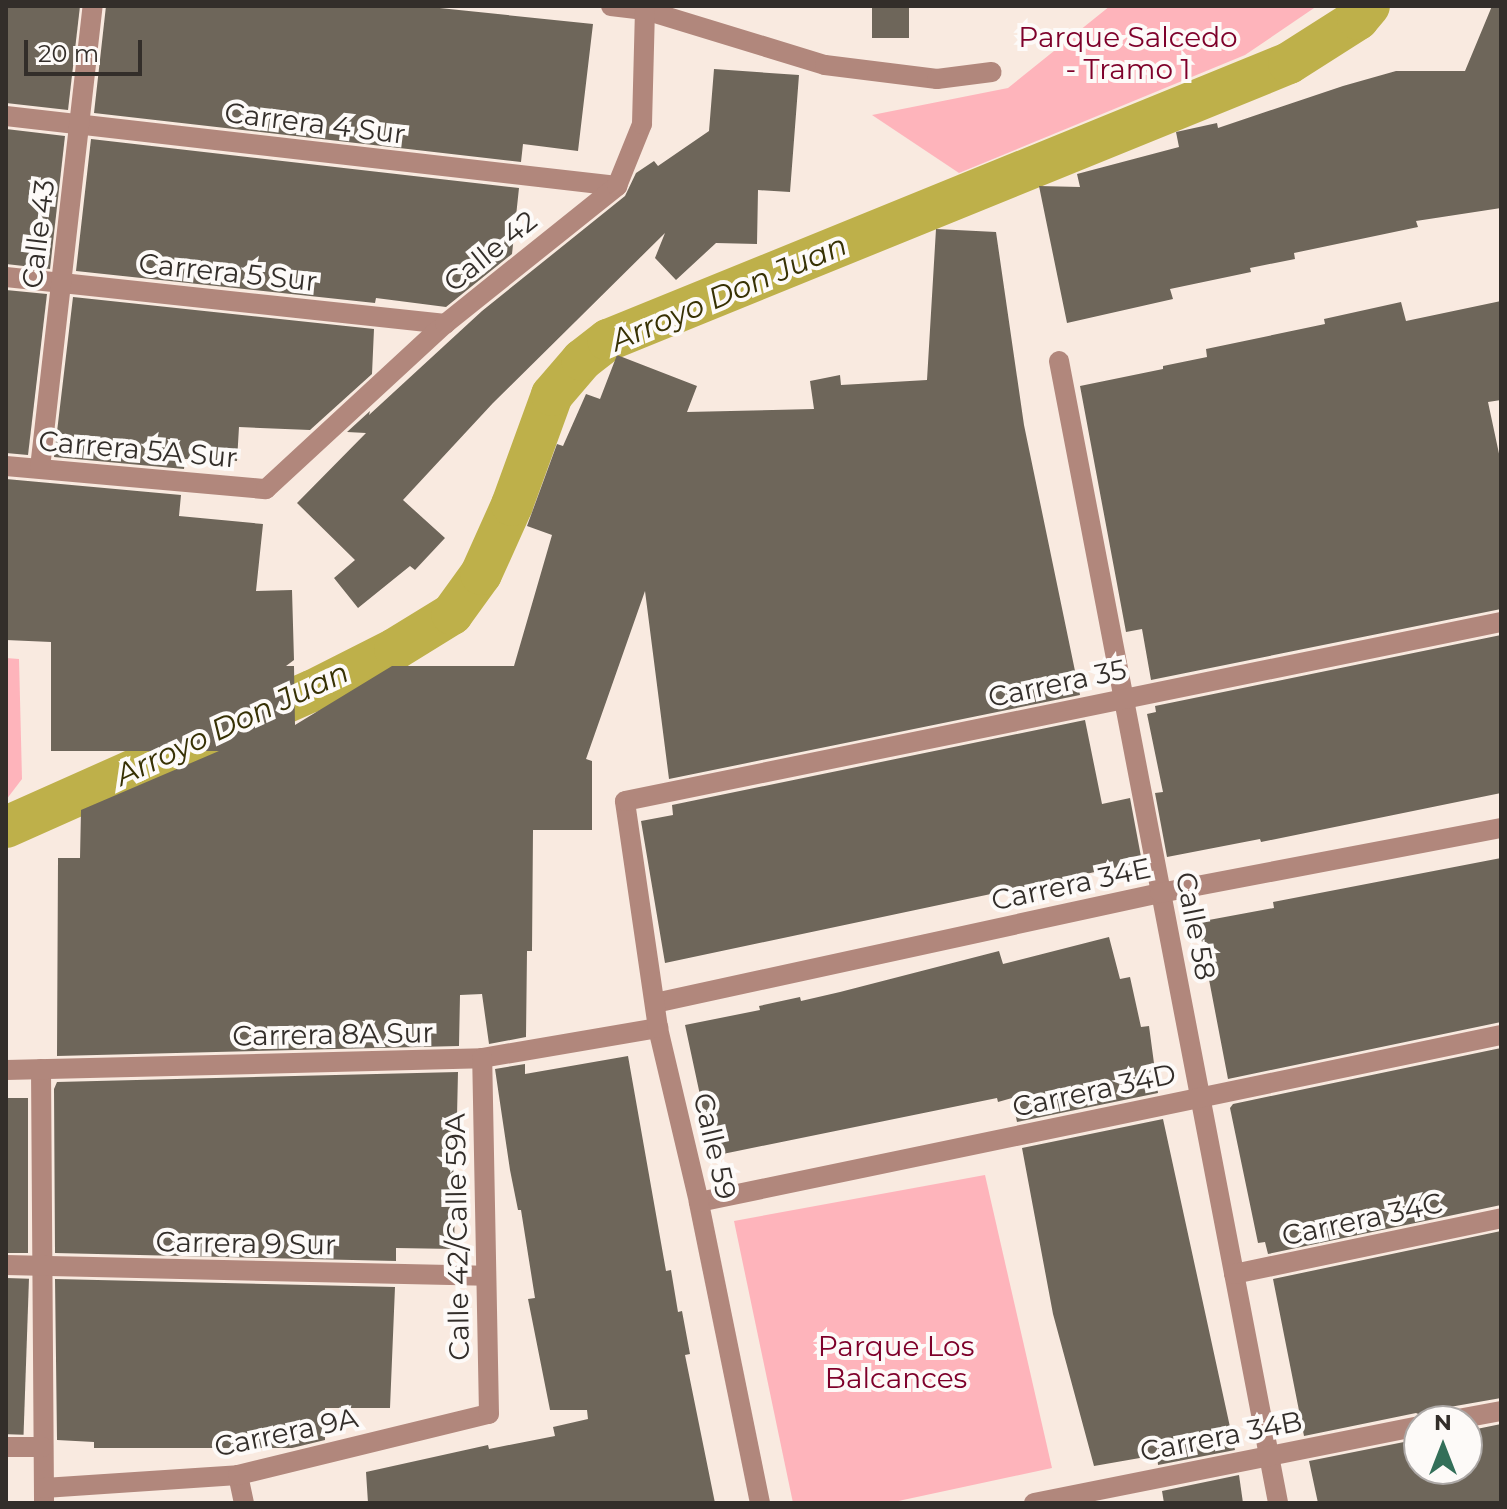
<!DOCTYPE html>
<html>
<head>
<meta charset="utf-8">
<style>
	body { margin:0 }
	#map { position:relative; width:1507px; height:1509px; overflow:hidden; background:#f9eae0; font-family:Montserrat,sans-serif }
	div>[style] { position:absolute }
	.green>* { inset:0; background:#feb4bb }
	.canal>* { height:42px; margin:-21px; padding:0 21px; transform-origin:21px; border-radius:21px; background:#beb04a }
	.building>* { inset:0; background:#6e665a; transform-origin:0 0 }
	.minor>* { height:20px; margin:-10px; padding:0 10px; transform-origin:10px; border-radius:10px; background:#b1877c }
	span { translate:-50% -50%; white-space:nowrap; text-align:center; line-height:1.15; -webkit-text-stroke:8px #fdfaf8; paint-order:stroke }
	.park-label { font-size:28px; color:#7e002a }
	.street-label { font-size:28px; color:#332e2a }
	.water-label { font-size:30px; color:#373104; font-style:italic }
	.frame { position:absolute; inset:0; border:8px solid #332e2a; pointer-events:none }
	.north { position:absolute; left:1403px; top:1405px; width:80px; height:80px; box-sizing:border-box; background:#fdfaf8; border:2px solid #aca8a6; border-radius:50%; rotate:0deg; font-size:22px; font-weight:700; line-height:32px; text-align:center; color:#332e2a }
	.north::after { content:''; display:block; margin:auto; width:28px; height:36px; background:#336f59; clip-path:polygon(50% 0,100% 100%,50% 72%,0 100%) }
	.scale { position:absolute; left:24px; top:40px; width:118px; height:36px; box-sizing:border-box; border:4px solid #332e2a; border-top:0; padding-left:10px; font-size:24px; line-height:28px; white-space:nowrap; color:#332e2a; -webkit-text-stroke:6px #fdfaf8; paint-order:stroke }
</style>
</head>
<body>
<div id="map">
	<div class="green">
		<div style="clip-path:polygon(1110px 6px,1317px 6px,1245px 55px,959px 173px,872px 115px,1008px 88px)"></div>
		<div style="clip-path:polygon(6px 658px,19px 659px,22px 779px,6px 800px)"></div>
		<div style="clip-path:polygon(985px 1175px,1052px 1468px,889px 1503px,793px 1503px,734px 1221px)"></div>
	</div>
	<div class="canal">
		<div style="left:6px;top:827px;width:335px;rotate:-24deg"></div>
		<div style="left:312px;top:691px;width:93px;rotate:-26.8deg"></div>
		<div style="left:395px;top:649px;width:67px;rotate:-31.6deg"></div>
		<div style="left:452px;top:614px;width:49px;rotate:-54.1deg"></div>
		<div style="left:481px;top:574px;width:76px;rotate:-65.8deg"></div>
		<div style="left:512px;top:505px;width:117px;rotate:-70deg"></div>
		<div style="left:552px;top:395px;width:46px;rotate:-49.4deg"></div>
		<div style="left:582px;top:360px;width:33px;rotate:-38deg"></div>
		<div style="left:608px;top:340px;width:735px;rotate:-22.13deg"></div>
		<div style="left:1289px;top:63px;width:82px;rotate:-32.5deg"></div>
		<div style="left:1358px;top:19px;width:17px;rotate:-50deg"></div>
	</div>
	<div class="building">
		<div style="clip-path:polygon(6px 6px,80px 6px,68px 110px,6px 103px)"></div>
		<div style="clip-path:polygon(106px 6px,420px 6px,593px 24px,578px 151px,523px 144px,521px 162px,94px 113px)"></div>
		<div style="left:872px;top:6px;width:37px;height:32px"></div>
		<div style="clip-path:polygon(1492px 6px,1501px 6px,1501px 208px,1416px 221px,1418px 227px,1294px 253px,1295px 259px,1250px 268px,1251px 272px,1170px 289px,1173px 299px,1067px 323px,1039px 186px,1080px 187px,1077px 174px,1179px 147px,1176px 132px,1217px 123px,1218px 128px,1343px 86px,1396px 71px,1465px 71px)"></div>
		<div style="clip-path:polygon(714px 69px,799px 75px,790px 192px,758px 190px,757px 244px,716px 243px,676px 280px,655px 258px,665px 233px,493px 403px,403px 500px,445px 538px,415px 570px,410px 566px,358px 608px,334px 578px,355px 560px,297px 503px,366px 433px,347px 432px,370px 411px,369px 415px,482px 311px,625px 196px,636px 173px,654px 161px,658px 166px,709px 131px)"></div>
		<div style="clip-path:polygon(6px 129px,65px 136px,50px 269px,6px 264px)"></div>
		<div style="clip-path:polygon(91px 139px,519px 188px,512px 254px,446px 307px,376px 298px,375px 303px,76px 271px)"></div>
		<div style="clip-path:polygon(936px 229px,996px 232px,1024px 425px,1080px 695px,669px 779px,645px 591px,586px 759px,592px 761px,592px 830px,533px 830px,532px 951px,527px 951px,526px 1037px,489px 1044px,482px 994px,460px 995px,459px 1046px,57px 1056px,58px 858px,80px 858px,81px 810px,219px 751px,51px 751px,51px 642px,6px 640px,6px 479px,181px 495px,179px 516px,263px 524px,256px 591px,292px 590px,294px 660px,286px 666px,294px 666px,295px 725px,392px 666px,514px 666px,552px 535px,527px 526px,557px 444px,563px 446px,586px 394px,600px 399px,617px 355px,697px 386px,687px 412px,814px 409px,810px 381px,840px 375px,841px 385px,927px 380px)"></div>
		<div style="clip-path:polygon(6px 290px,47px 294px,28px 455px,6px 453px)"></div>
		<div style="clip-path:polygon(73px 297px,374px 329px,372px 374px,310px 430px,239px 427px,237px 461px,185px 459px,184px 469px,54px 457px)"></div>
		<div style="clip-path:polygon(1501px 301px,1501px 400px,1488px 402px,1501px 463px,1501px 609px,1151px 680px,1142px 629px,1126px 632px,1080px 386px,1163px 369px,1163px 366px,1207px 357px,1206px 349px,1325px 324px,1324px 319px,1401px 302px,1406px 321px)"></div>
		<div style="clip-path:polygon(1501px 635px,1501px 793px,1261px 842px,1260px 839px,1167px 857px,1155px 793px,1163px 792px,1147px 714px,1156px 712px,1155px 706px)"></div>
		<div style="clip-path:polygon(1085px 720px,1102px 804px,1130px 798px,1142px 862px,665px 963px,641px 821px,673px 815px,672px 805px)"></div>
		<div style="clip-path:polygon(1501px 858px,1501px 1022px,1228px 1079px,1198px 922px,1274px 908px,1273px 902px)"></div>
		<div style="clip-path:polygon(1109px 937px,1120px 979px,1130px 977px,1141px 1027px,1149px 1026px,1158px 1093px,1017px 1122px,1012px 1098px,998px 1102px,997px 1098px,713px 1156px,685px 1025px,760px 1010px,759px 1006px,800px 997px,801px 1001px,840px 992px,999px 951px,1003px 964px)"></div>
		<div style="clip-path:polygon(1501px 1048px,1501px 1205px,1268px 1254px,1265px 1242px,1258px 1243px,1230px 1108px,1233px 1104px)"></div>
		<div style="clip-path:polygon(628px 1056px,666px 1271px,671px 1270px,678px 1312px,682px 1311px,690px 1354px,685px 1355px,715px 1503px,368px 1503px,366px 1472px,488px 1445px,489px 1449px,555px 1436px,553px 1427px,588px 1419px,587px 1410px,550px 1410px,528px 1299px,535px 1298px,521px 1210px,518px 1210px,510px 1170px,495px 1069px,525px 1064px,525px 1074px)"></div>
		<div style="clip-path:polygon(458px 1072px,454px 1249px,396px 1248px,396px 1261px,55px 1253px,54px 1089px,57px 1082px)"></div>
		<div style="left:28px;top:1098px;width:155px;height:22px;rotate:90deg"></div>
		<div style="clip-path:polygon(1163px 1119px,1235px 1450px,1158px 1465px,1157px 1455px,1094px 1466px,1053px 1314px,1022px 1148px)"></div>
		<div style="clip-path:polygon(1501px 1231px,1501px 1398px,1444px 1408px,1434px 1421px,1416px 1413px,1304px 1436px,1273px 1279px)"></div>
		<div style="left:6px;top:1278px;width:23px;height:156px;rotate:2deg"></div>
		<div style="clip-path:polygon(55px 1279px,395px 1287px,390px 1408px,325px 1408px,325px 1440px,292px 1448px,94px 1448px,94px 1442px,57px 1440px)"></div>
		<div style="clip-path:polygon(1501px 1424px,1501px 1503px,1318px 1503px,1309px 1461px,1419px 1439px,1419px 1469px,1467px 1469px,1467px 1431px)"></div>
		<div style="clip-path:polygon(1239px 1475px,1243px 1503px,1164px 1503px,1162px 1491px)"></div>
	</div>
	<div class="minor">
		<div style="left:611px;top:6px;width:34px;rotate:7deg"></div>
		<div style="left:645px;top:10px;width:188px;rotate:17deg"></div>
		<div style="left:825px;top:65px;width:113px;rotate:7.1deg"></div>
		<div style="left:937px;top:79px;width:55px;rotate:-7.3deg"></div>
		<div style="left:6px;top:116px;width:615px;rotate:6.54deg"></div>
		<div style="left:6px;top:277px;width:442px;rotate:6.1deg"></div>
		<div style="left:1059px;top:361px;width:1163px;rotate:79.14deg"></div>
		<div style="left:6px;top:466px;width:261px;rotate:5.1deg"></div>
		<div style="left:266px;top:489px;width:243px;rotate:-42.7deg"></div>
		<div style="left:445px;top:324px;width:221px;rotate:-38.7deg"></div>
		<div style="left:617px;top:186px;width:67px;rotate:-68deg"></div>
		<div style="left:642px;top:124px;width:118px;rotate:-88.5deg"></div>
		<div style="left:40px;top:468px;width:465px;rotate:-83.5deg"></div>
		<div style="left:655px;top:1003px;width:517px;rotate:-12.29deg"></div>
		<div style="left:1160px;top:893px;width:347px;rotate:-10.8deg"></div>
		<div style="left:41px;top:1069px;width:434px;rotate:89.6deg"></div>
		<div style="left:6px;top:1070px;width:476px;rotate:-1.4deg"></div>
		<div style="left:482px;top:1058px;width:179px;rotate:-9.7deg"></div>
		<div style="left:699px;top:1202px;width:819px;rotate:-11.76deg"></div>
		<div style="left:6px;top:1265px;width:479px;rotate:1.3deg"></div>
		<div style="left:1234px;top:1274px;width:273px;rotate:-11.8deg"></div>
		<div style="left:1447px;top:1421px;width:55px;rotate:-10.5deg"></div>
		<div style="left:6px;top:1447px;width:37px"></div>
		<div style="left:238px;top:1475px;width:29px;rotate:78deg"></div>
		<div style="left:44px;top:1488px;width:194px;rotate:-3.8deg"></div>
		<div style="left:238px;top:1475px;width:258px;rotate:-13.7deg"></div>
		<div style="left:489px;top:1414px;width:356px;rotate:-91.1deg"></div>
		<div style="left:760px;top:1503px;width:307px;rotate:-101.5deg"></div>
		<div style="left:699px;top:1202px;width:179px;rotate:-103.3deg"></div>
		<div style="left:658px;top:1028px;width:229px;rotate:-98.3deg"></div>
		<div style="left:625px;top:801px;width:894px;rotate:-11.55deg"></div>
		<div style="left:1034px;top:1503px;width:393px;rotate:-11.3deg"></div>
	</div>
	<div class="park-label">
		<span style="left:1128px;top:53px">Parque Salcedo<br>- Tramo 1</span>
		<span style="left:896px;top:1362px">Parque Los<br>Balcances</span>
	</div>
	<div class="street-label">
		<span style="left:315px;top:123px;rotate:7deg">Carrera 4 Sur</span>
		<span style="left:38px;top:234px;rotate:-83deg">Calle 43</span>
		<span style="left:490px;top:251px;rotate:-39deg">Calle 42</span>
		<span style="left:228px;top:272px;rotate:6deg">Carrera 5 Sur</span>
		<span style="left:138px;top:449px;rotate:5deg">Carrera 5A Sur</span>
		<span style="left:1057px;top:683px;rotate:-12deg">Carrera 35</span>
		<span style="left:1071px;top:884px;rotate:-12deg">Carrera 34E</span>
		<span style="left:1196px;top:926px;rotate:79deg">Calle 58</span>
		<span style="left:333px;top:1034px;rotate:-1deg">Carrera 8A Sur</span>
		<span style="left:1094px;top:1090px;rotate:-12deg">Carrera 34D</span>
		<span style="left:715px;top:1146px;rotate:77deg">Calle 59</span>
		<span style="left:1362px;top:1219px;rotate:-12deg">Carrera 34C</span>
		<span style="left:457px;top:1237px;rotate:-91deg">Calle 42/Calle 59A</span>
		<span style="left:246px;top:1243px;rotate:1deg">Carrera 9 Sur</span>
		<span style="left:286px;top:1432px;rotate:-12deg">Carrera 9A</span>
		<span style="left:1221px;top:1436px;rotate:-11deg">Carrera 34B</span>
	</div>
	<div class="water-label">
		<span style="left:729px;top:293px;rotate:-23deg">Arroyo Don Juan</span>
		<span style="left:232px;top:724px;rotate:-25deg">Arroyo Don Juan</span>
	</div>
	<div class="frame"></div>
	<div class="north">N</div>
	<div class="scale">20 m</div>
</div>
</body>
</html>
